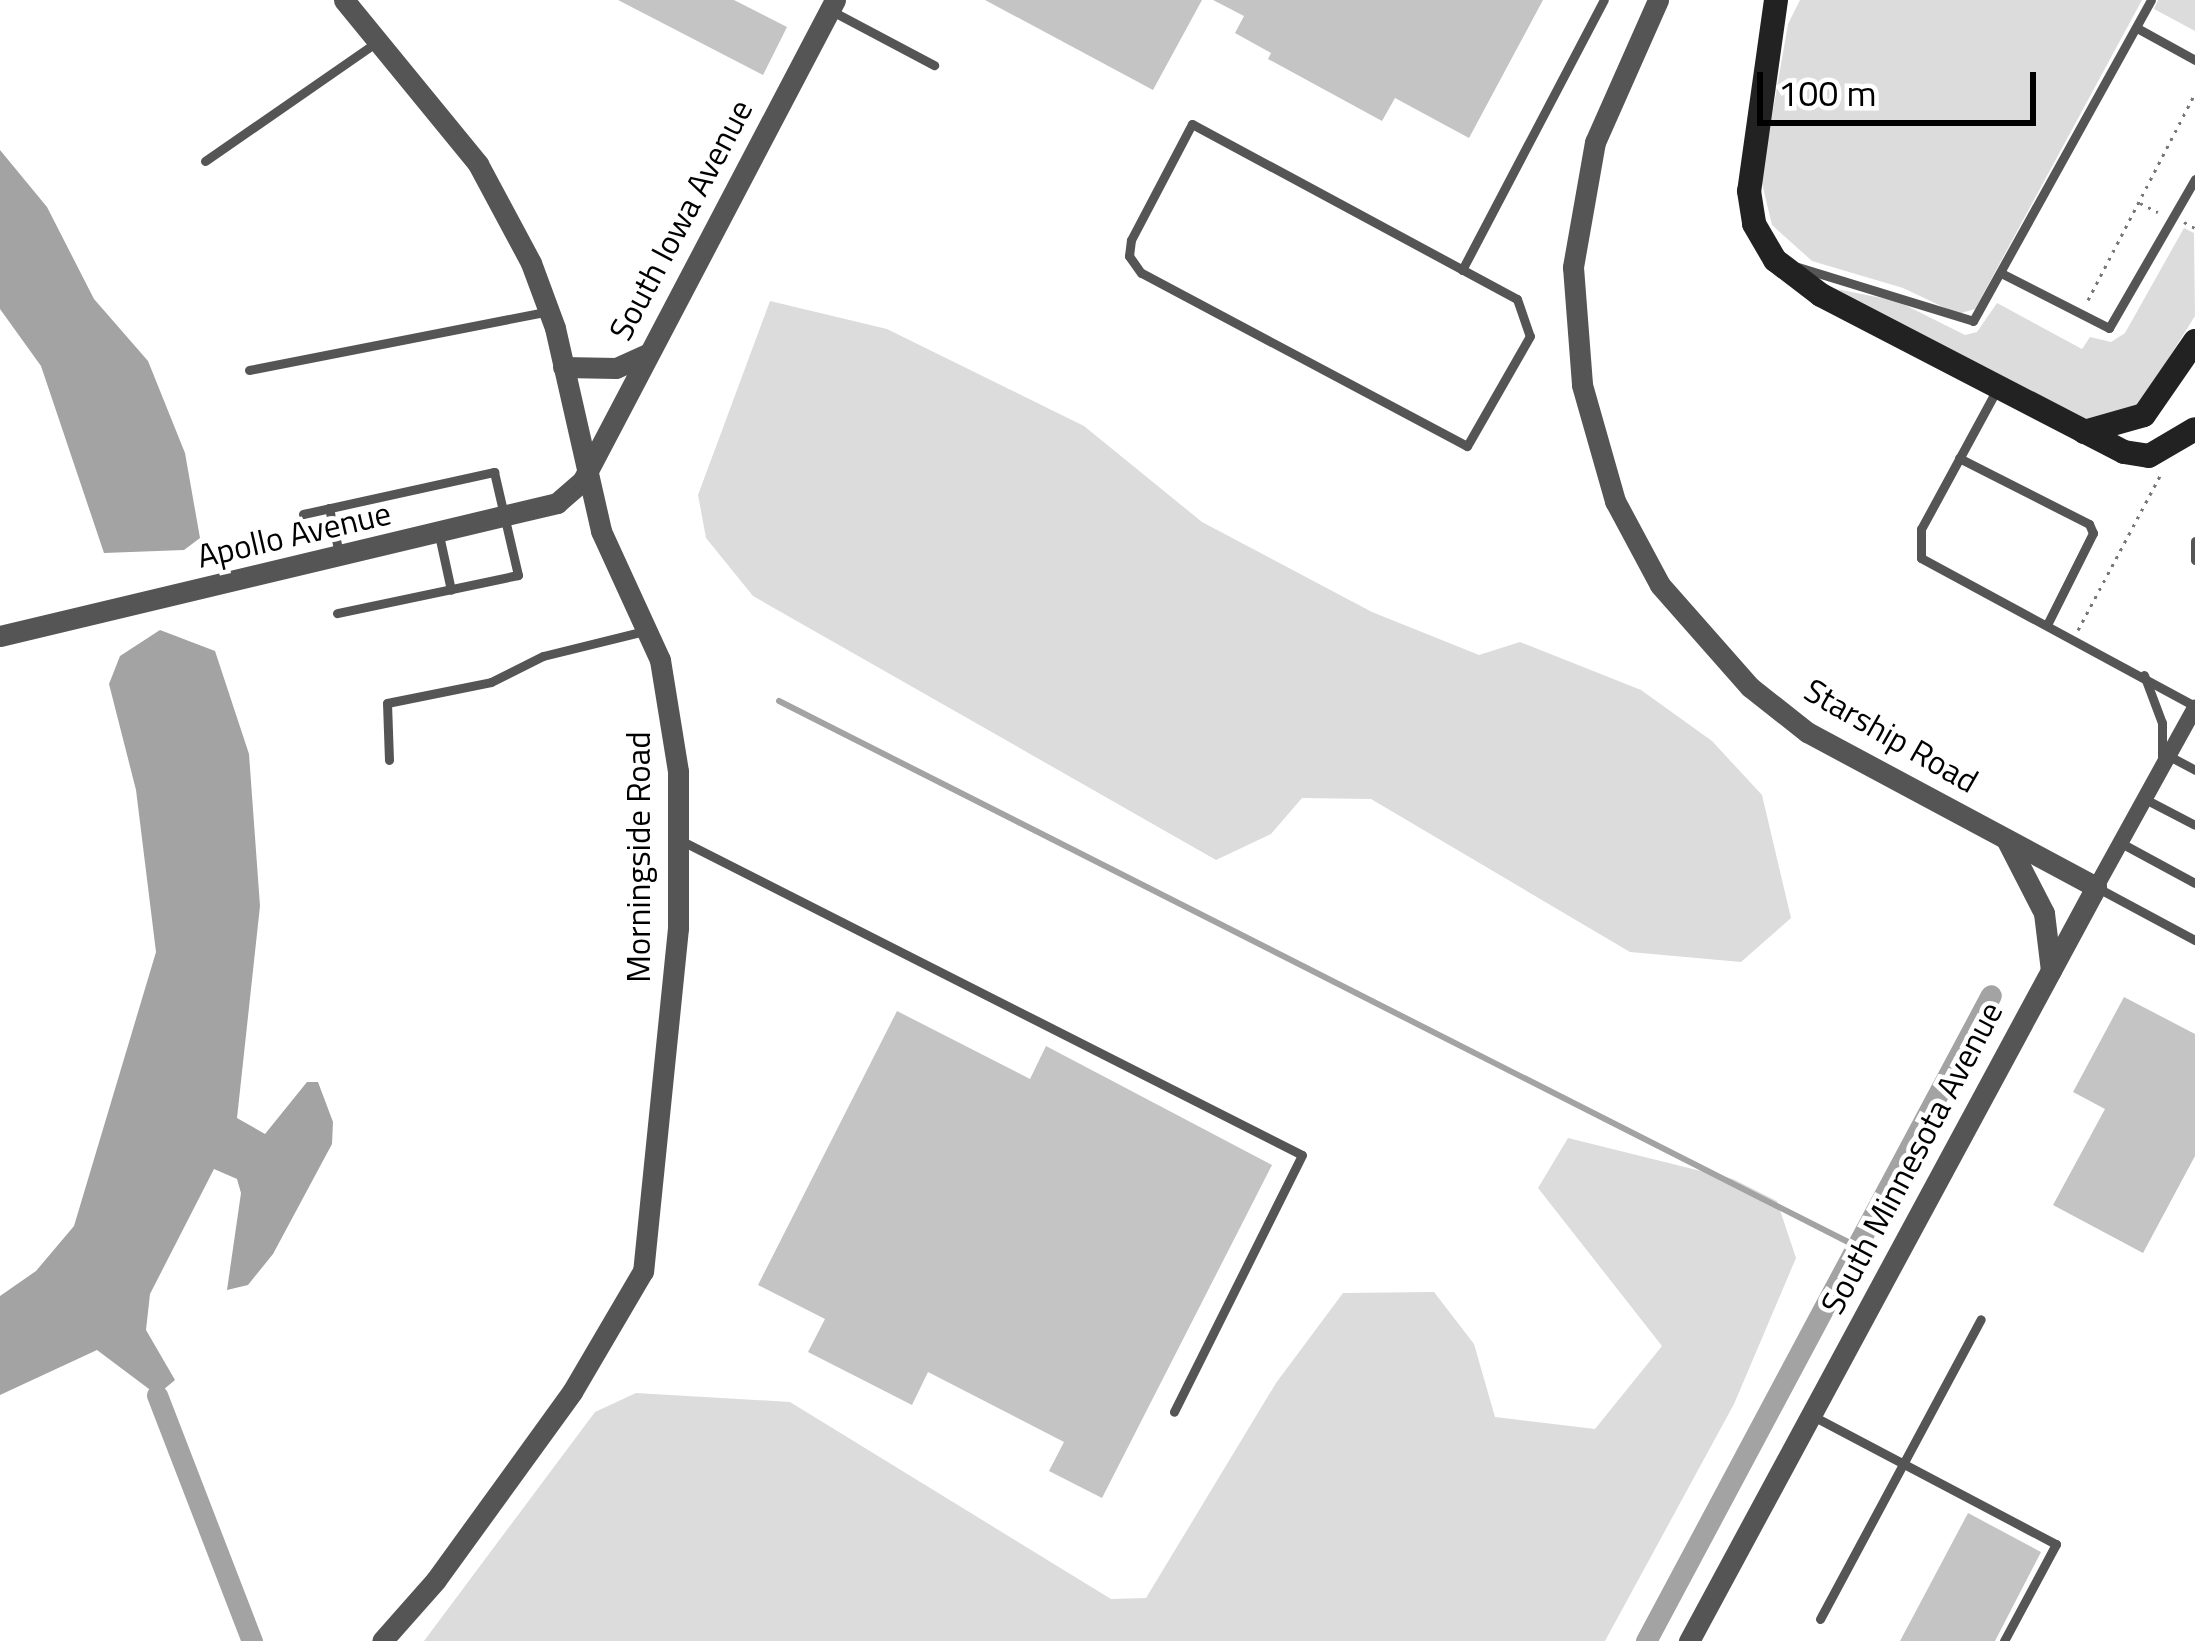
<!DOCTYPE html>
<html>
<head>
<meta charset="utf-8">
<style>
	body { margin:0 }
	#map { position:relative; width:2195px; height:1641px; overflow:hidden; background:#fff; font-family:"Titillium Web",sans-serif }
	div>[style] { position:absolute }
	.green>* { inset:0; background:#dcdcdc }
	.water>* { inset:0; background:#a3a3a3 }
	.stream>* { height:6px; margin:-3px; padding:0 3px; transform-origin:3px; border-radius:3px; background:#a3a3a3 }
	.canal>* { height:21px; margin:-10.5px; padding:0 10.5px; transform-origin:10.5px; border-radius:10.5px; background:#a3a3a3 }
	.building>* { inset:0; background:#c4c4c4 }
	.path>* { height:3px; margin-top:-1.5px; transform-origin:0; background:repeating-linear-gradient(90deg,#777 0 3px,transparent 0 9px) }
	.service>* { height:9px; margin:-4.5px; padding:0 4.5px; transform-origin:4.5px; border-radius:4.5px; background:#555 }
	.minor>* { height:16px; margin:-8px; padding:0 8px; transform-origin:8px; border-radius:8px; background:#555 }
	.tertiary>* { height:21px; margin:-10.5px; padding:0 10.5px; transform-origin:10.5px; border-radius:10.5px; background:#555 }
	.secondary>* { height:24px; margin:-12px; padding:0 12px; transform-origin:12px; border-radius:12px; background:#222 }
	span { translate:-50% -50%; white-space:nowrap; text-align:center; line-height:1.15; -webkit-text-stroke:9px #fff; paint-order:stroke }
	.street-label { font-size:33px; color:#000 }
	.scale { position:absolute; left:1757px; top:72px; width:279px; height:54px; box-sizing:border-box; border:6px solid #000; border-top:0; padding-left:15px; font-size:36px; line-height:42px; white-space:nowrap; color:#000; -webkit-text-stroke:9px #fff; paint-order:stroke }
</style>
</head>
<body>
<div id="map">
	<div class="green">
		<div style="clip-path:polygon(1800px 0,2142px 0,1975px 309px,1958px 314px,1903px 288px,1812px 261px,1772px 225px,1761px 179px,1788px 24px)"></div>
		<div style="clip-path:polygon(2158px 0,2195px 0,2195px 31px,2154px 9px)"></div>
		<div style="clip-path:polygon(2184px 228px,2194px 233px,2195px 316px,2138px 407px,2087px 420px,1836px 289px,1897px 301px,1965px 335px,1977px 332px,1997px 303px,2082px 349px,2090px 337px,2111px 342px,2125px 333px)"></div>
		<div style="clip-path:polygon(770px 301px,887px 329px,1084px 426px,1202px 522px,1372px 612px,1479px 655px,1520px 642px,1641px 690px,1712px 741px,1762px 795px,1791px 918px,1741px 962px,1630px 952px,1371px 799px,1302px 798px,1271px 834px,1216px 860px,753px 596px,706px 538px,698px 495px)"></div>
		<div style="clip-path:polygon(1568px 1138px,1733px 1179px,1777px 1201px,1796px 1258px,1734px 1404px,1605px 1641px,424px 1641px,595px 1412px,636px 1393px,790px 1402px,1111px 1599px,1146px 1598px,1276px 1383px,1343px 1293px,1434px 1292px,1474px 1344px,1495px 1417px,1595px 1429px,1662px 1346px,1538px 1188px)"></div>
	</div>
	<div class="water">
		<div style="clip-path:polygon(0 150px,47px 207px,94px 299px,148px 361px,185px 453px,200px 538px,184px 550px,104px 553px,41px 366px,0 309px)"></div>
		<div style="clip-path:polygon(160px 630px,215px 651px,249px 754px,260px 906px,237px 1118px,265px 1134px,307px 1082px,318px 1082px,333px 1122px,332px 1144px,273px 1254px,248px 1285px,227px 1290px,241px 1193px,237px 1179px,214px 1169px,150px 1294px,146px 1330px,175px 1380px,157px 1395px,97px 1350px,0 1395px,0 1296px,36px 1271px,74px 1226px,156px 952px,136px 790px,109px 684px,120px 656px)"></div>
	</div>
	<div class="stream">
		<div style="left:779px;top:701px;width:1207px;rotate:26.84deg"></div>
	</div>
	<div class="canal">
		<div style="left:157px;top:1395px;width:264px;rotate:68.9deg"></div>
		<div style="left:1646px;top:1641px;width:732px;rotate:-61.9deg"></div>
	</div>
	<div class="building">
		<div style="clip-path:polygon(618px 0,734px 0,787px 27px,763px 75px)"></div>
		<div style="clip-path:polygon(985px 0,1202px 0,1153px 90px)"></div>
		<div style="clip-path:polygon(1213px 0,1543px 0,1469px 138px,1395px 98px,1382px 121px,1268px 59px,1271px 53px,1235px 33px,1244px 16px)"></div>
		<div style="clip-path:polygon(2124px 997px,2195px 1034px,2195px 1156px,2143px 1253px,2053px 1205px,2105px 1109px,2073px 1092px)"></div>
		<div style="clip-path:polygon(897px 1011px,1030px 1079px,1046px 1046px,1272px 1165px,1102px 1498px,1049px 1471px,1064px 1442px,928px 1372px,912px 1405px,808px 1352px,825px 1319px,758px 1285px)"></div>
		<div style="clip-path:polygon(1968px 1513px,2041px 1552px,1995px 1641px,1900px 1641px)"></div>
	</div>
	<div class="path">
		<div style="left:2140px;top:203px;width:20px;rotate:27deg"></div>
		<div style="left:2184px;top:222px;width:13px;rotate:29deg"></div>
		<div style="left:2088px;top:300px;width:232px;rotate:-62.6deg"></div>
		<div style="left:2078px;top:630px;width:177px;rotate:-62deg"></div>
	</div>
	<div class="service">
		<div style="left:830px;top:10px;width:118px;rotate:27.9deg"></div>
		<div style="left:2137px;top:28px;width:66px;rotate:28.9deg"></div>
		<div style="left:1192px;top:124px;width:369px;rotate:28.3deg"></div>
		<div style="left:1517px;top:299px;width:39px;rotate:71deg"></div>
		<div style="left:1530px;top:336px;width:127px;rotate:119.8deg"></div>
		<div style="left:1467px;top:446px;width:369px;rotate:-152deg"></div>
		<div style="left:1141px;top:273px;width:21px;rotate:-125deg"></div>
		<div style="left:1129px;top:256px;width:16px;rotate:-83deg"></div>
		<div style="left:1131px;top:240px;width:131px;rotate:-62.3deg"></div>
		<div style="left:205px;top:161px;width:211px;rotate:-34.7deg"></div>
		<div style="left:1798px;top:267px;width:183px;rotate:17.1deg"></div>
		<div style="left:1973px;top:321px;width:367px;rotate:-61deg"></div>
		<div style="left:1462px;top:270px;width:305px;rotate:-62.3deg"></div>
		<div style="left:2003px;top:274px;width:119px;rotate:27deg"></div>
		<div style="left:2109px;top:328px;width:172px;rotate:-60deg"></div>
		<div style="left:249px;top:370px;width:306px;rotate:-11.1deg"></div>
		<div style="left:1996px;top:391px;width:157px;rotate:118.5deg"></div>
		<div style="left:1921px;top:529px;width:29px;rotate:90deg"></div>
		<div style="left:1921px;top:558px;width:311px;rotate:28.4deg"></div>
		<div style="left:1959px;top:458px;width:146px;rotate:26.9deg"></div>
		<div style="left:2089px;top:524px;width:10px;rotate:66deg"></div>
		<div style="left:2093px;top:533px;width:101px;rotate:116.6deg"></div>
		<div style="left:329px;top:508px;width:46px;rotate:77.5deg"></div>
		<div style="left:303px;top:514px;width:196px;rotate:-12.4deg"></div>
		<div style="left:494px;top:472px;width:106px;rotate:76.9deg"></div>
		<div style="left:518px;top:575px;width:185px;rotate:168.1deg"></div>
		<div style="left:439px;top:535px;width:56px;rotate:77.7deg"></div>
		<div style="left:2195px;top:541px;width:19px;rotate:90deg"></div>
		<div style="left:2144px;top:675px;width:51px;rotate:69.4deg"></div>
		<div style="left:2162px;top:723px;width:33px;rotate:90deg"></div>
		<div style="left:2169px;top:756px;width:30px;rotate:28deg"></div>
		<div style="left:389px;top:760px;width:57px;rotate:-92deg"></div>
		<div style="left:387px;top:703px;width:106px;rotate:-11.4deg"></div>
		<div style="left:491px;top:682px;width:58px;rotate:-26.6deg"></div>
		<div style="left:543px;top:656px;width:104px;rotate:-13.9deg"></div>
		<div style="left:2145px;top:799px;width:56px;rotate:27.5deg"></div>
		<div style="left:678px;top:839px;width:699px;rotate:26.86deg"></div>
		<div style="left:1302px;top:1155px;width:287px;rotate:116.5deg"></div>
		<div style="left:2121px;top:843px;width:84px;rotate:28.4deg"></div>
		<div style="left:2096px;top:887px;width:112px;rotate:28.2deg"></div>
		<div style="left:1811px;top:1415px;width:277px;rotate:27.8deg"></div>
		<div style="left:2056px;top:1544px;width:110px;rotate:118.2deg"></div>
		<div style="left:1820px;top:1619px;width:340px;rotate:-61.8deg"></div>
	</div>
	<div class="minor">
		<div style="left:2096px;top:887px;width:205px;rotate:-61.1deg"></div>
	</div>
	<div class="tertiary">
		<div style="left:344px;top:0;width:212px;rotate:50.7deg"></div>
		<div style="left:478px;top:164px;width:112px;rotate:61.8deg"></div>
		<div style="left:531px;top:263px;width:69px;rotate:69.7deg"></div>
		<div style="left:555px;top:328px;width:208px;rotate:77.2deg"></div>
		<div style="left:601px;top:531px;width:142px;rotate:65.4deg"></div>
		<div style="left:660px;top:660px;width:112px;rotate:80.8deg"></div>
		<div style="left:678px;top:771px;width:157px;rotate:90deg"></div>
		<div style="left:678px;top:928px;width:345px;rotate:95.8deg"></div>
		<div style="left:643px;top:1271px;width:140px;rotate:120.4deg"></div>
		<div style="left:572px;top:1392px;width:232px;rotate:125.9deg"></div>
		<div style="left:436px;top:1580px;width:81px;rotate:131.5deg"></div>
		<div style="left:1658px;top:0;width:155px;rotate:113.9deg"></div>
		<div style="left:1595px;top:142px;width:127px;rotate:100deg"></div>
		<div style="left:1573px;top:267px;width:118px;rotate:85.6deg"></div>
		<div style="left:1582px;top:385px;width:121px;rotate:74.1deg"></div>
		<div style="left:1615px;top:501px;width:95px;rotate:61.8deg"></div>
		<div style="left:1660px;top:585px;width:136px;rotate:48.6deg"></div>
		<div style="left:1750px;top:687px;width:73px;rotate:38.3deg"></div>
		<div style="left:1807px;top:732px;width:328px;rotate:28.2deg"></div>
		<div style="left:2096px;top:887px;width:857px;rotate:118.36deg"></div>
		<div style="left:563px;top:367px;width:53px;rotate:1.1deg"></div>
		<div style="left:616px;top:368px;width:34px;rotate:-24deg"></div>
		<div style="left:0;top:636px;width:573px;rotate:-13.43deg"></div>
		<div style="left:557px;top:503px;width:35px;rotate:-41deg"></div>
		<div style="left:583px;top:480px;width:542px;rotate:-62.3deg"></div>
		<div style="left:2006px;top:839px;width:83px;rotate:62.8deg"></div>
		<div style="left:2044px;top:913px;width:58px;rotate:83.1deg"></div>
	</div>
	<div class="secondary">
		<div style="left:1776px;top:0;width:193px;rotate:98deg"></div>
		<div style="left:1749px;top:191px;width:33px;rotate:81deg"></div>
		<div style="left:1754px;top:224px;width:42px;rotate:59.7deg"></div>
		<div style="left:1775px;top:260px;width:58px;rotate:37.3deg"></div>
		<div style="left:1821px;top:295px;width:341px;rotate:27.4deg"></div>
		<div style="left:2124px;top:452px;width:25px;rotate:9deg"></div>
		<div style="left:2149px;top:456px;width:53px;rotate:-30.4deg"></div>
		<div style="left:2084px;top:432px;width:62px;rotate:-15.8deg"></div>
		<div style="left:2144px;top:415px;width:90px;rotate:-55.4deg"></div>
	</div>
	<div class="street-label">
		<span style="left:681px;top:220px;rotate:-62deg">South Iowa Avenue</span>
		<span style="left:294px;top:535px;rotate:-13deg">Apollo Avenue</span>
		<span style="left:1891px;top:736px;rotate:30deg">Starship Road</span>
		<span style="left:639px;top:857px;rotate:-90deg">Morningside Road</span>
		<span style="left:1912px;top:1158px;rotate:-62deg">South Minnesota Avenue</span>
	</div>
	<div class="scale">100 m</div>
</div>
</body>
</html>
